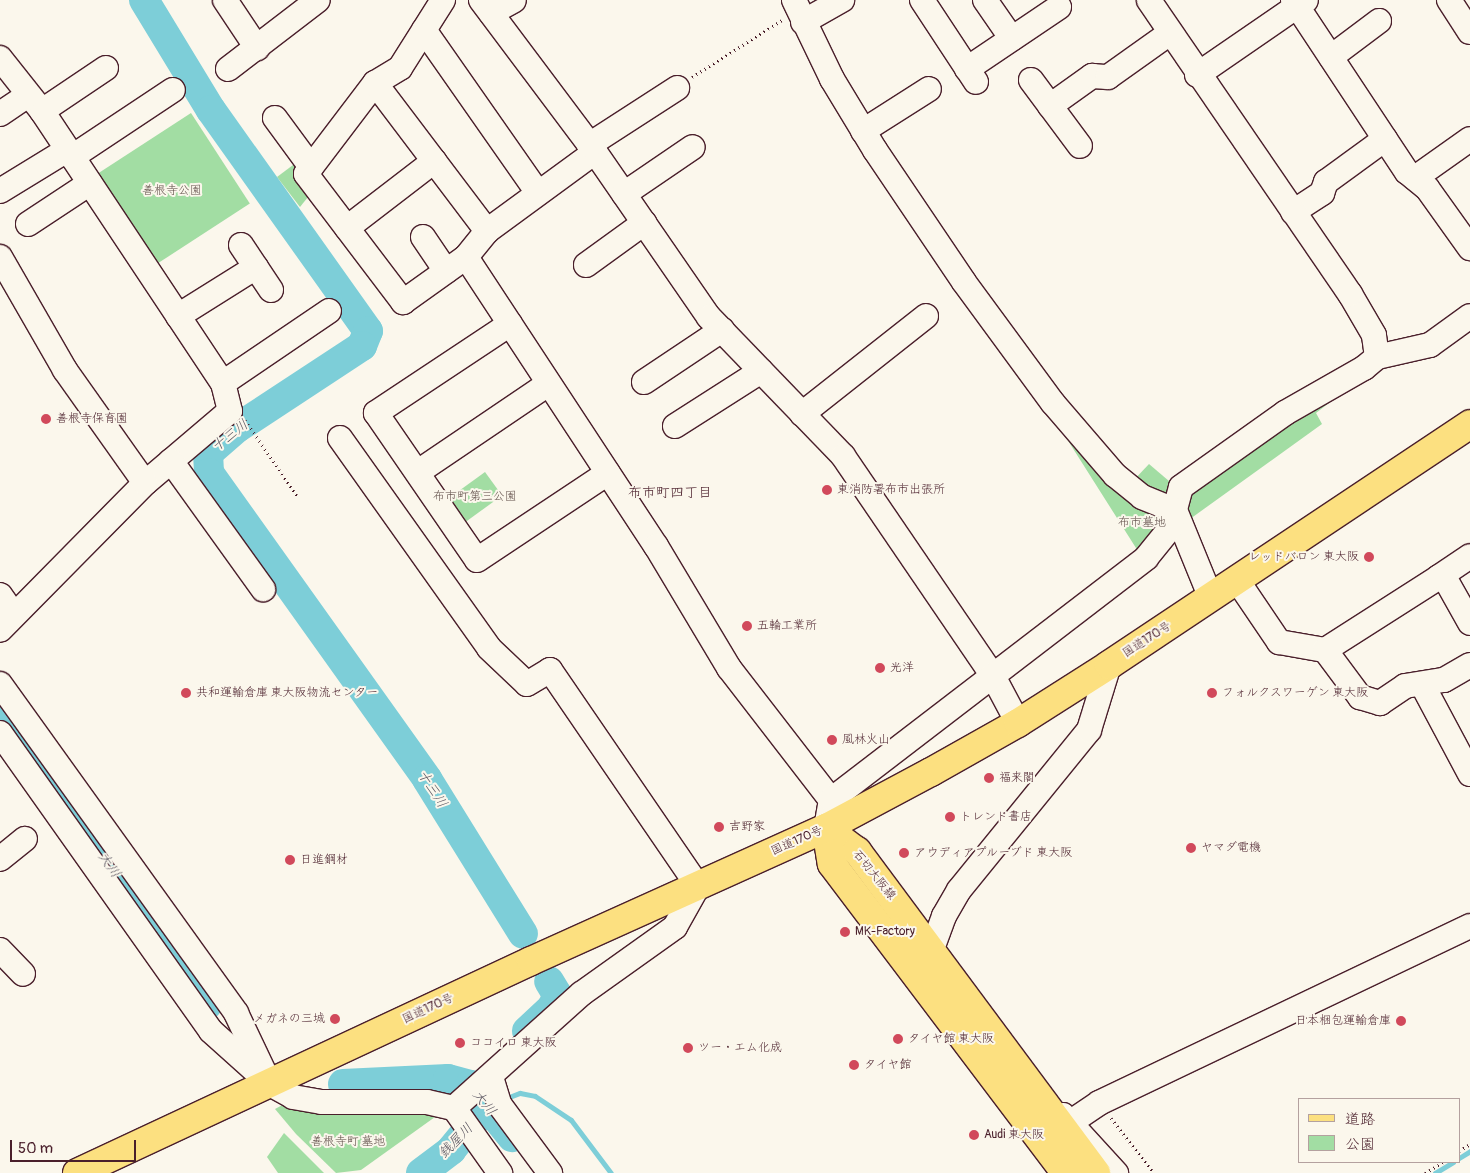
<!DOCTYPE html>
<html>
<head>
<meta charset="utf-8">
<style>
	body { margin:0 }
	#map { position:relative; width:1470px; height:1173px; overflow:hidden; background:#fbf7ec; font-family:Pangolin,"Klee One",sans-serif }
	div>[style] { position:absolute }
	.green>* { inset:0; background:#a2dda3; transform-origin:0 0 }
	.stream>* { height:5px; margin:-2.5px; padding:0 2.5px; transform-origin:2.5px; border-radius:2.5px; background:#7dced8 }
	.river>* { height:30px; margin:-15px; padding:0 15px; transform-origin:15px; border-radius:15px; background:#7dced8 }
	.path>* { height:3px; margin-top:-1.5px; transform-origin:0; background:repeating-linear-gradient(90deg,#4a1f2b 0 1px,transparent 0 5px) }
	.roads { filter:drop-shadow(1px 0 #4a1f2b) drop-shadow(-1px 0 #4a1f2b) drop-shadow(0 1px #4a1f2b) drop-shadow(0 -1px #4a1f2b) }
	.minor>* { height:24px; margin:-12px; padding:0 12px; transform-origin:12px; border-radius:12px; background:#fbf7ec }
	.major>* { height:28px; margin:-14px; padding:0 14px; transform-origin:14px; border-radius:14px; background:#fce080 }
	.highway>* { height:28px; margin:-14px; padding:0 14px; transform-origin:14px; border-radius:14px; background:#fce080 }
	.dots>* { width:14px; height:14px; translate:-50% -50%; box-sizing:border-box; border:2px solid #fbf7ec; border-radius:50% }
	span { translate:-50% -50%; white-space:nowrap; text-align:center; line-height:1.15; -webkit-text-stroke:4px #fbf7ec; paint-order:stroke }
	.park-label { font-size:12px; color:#604e49 }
	.poi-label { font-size:12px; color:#4a1f2b }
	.left { translate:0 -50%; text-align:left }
	.right { translate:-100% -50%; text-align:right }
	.street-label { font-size:12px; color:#4a1f2b }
	.water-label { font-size:14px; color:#59545f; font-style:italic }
	.neighbourhood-label { font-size:14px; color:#4a1f2b }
	.legend { position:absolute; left:1298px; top:1098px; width:162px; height:65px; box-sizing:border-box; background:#fbf7ec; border:1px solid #b4a19f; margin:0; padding:6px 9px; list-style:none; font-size:15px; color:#4a1f2b }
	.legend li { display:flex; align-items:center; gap:10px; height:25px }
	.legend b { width:25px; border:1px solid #b4a19f }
	.scale { position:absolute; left:10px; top:1140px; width:126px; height:22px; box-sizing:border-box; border:2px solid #4a1f2b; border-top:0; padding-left:6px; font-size:15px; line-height:18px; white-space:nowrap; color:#4a1f2b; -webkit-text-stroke:4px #fbf7ec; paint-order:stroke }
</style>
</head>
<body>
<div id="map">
	<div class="green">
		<div style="left:191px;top:113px;width:108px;height:117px;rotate:57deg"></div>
		<div style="clip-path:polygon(297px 162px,312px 192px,300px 207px,277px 177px)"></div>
		<div style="clip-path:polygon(1325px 398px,1329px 403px,1316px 413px,1322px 424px,1190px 519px,1183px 504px,1185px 493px)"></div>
		<div style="clip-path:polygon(1053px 417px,1169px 516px,1134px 558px,1136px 548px)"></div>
		<div style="clip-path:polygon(1149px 464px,1176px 487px,1164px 499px,1132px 482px)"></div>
		<div style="left:485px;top:472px;width:29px;height:46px;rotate:54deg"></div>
		<div style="clip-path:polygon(286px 1103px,432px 1112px,435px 1117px,361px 1170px,336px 1173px,296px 1134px,275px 1109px)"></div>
		<div style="clip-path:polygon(284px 1133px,324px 1173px,278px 1173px,267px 1157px)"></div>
	</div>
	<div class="stream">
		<div style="left:504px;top:1099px;width:17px;rotate:-21deg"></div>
		<div style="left:520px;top:1093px;width:15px;rotate:11deg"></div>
		<div style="left:535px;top:1096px;width:43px;rotate:33.7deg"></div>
		<div style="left:571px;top:1120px;width:66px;rotate:53deg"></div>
		<div style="left:1459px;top:1158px;width:13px;rotate:-32deg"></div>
		<div style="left:1435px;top:1173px;width:21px;rotate:-31deg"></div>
	</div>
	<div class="river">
		<div style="left:144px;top:0;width:129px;rotate:58.7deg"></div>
		<div style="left:211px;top:110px;width:271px;rotate:54.6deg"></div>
		<div style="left:368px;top:331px;width:16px;rotate:112deg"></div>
		<div style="left:362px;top:346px;width:149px;rotate:146.7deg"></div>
		<div style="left:237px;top:428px;width:38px;rotate:139deg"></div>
		<div style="left:208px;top:453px;width:20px;rotate:87deg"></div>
		<div style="left:209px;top:473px;width:376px;rotate:54.5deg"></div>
		<div style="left:427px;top:779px;width:182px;rotate:58.2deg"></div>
		<div style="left:0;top:708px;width:362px;rotate:55.1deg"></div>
		<div style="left:527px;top:1031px;width:33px;rotate:-43deg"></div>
		<div style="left:551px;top:1009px;width:15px;rotate:-62deg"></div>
		<div style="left:558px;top:996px;width:17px;rotate:-121deg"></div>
		<div style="left:343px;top:1084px;width:105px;rotate:-2.7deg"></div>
		<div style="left:448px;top:1079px;width:23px;rotate:15deg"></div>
		<div style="left:470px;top:1085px;width:67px;rotate:51.1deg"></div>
		<div style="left:421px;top:1173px;width:38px;rotate:-37deg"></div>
		<div style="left:451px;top:1150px;width:57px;rotate:-50.7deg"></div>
	</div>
	<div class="path">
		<div style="left:692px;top:77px;width:107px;rotate:-32.3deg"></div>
		<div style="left:245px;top:420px;width:92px;rotate:55.6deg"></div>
		<div style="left:1111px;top:1118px;width:70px;rotate:52deg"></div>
		<div style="left:1459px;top:1151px;width:13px;rotate:-32deg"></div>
		<div style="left:1425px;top:1173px;width:21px;rotate:-31deg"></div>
	</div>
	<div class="roads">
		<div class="minor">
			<div style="left:225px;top:0;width:58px;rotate:56.3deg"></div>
			<div style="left:443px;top:0;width:80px;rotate:122.3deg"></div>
			<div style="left:400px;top:68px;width:29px;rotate:149deg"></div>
			<div style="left:375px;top:83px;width:114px;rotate:127.2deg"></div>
			<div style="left:306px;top:174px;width:161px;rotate:52.8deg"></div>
			<div style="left:403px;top:302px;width:77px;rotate:-35.5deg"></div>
			<div style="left:466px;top:257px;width:33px;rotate:-51deg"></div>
			<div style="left:487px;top:231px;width:134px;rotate:-36.2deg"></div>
			<div style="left:481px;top:0;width:190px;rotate:53.1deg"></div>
			<div style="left:595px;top:152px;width:201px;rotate:55.4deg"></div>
			<div style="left:709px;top:317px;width:193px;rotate:46deg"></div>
			<div style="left:843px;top:456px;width:266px;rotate:55.7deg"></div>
			<div style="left:993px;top:676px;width:53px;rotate:62deg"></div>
			<div style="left:794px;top:0;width:88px;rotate:64.3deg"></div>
			<div style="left:832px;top:79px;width:83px;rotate:58.8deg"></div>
			<div style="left:875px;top:150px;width:159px;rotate:56deg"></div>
			<div style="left:964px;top:282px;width:150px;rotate:53.7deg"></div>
			<div style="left:1053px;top:403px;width:95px;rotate:49.3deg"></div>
			<div style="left:1115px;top:475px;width:35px;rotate:39deg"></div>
			<div style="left:1142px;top:497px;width:35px;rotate:22deg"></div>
			<div style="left:1175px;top:510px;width:95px;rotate:67.8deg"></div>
			<div style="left:922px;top:0;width:98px;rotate:56.6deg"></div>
			<div style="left:985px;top:0;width:47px;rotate:55.3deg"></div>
			<div style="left:1293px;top:0;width:206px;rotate:56.5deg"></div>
			<div style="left:1407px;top:172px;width:26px;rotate:39deg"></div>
			<div style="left:1427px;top:188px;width:74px;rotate:54.4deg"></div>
			<div style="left:1449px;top:0;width:38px;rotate:57deg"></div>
			<div style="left:491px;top:13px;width:26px;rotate:-29deg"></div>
			<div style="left:803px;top:22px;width:45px;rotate:-29.4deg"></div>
			<div style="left:424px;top:30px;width:199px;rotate:55deg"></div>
			<div style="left:1331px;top:57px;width:60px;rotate:-36.9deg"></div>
			<div style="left:0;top:58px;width:68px;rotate:51.6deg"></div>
			<div style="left:42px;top:111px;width:327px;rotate:56.4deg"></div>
			<div style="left:223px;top:383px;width:29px;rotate:76deg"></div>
			<div style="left:230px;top:411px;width:111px;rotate:139.7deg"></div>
			<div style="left:145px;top:483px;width:206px;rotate:134.6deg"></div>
			<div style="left:228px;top:69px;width:113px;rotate:-37.5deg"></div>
			<div style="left:967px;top:69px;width:111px;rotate:-34deg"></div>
			<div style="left:1197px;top:75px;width:132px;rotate:-34.5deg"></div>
			<div style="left:1031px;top:80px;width:82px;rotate:53.4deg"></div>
			<div style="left:375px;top:83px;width:186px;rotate:52.9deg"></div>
			<div style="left:1050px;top:106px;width:52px;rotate:-35.5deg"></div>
			<div style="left:1092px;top:76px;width:16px;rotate:4deg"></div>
			<div style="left:1108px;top:77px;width:76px;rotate:-35.4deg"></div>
			<div style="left:42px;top:111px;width:77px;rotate:-33.9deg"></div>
			<div style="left:0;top:114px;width:32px;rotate:-34deg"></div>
			<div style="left:275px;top:118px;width:61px;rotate:53.7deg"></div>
			<div style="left:863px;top:131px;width:78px;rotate:-32.5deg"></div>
			<div style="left:589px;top:145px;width:105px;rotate:-32.9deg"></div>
			<div style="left:72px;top:157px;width:121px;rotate:-33.6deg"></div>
			<div style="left:1415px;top:178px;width:67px;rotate:-35.3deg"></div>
			<div style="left:0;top:191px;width:79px;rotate:-31.5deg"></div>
			<div style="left:624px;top:194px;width:83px;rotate:-34.3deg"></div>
			<div style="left:1293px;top:212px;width:35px;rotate:-33deg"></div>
			<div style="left:1322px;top:193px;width:12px;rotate:-70deg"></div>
			<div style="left:1326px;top:182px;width:73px;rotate:-36.1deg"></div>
			<div style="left:28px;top:224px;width:74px;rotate:-33.5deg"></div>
			<div style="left:347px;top:228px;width:110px;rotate:-37.6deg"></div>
			<div style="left:423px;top:237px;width:41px;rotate:55.9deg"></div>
			<div style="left:241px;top:245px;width:54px;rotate:56.3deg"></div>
			<div style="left:0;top:257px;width:130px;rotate:60.1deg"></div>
			<div style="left:65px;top:370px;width:138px;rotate:54.7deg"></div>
			<div style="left:466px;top:257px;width:346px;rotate:56.7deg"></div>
			<div style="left:656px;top:546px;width:142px;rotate:59.1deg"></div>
			<div style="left:729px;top:668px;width:167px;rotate:52.3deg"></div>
			<div style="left:586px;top:265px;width:72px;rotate:-35.9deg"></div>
			<div style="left:178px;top:316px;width:92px;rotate:-32.1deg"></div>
			<div style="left:510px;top:324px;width:161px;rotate:146.4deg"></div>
			<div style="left:376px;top:413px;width:178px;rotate:55.5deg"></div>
			<div style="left:477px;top:560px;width:157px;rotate:-33.6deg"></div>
			<div style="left:1377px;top:357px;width:54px;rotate:-12.8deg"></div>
			<div style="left:1430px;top:345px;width:49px;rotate:-35.9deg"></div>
			<div style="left:644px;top:382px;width:94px;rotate:-33.7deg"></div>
			<div style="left:223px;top:383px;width:128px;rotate:-34.2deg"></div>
			<div style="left:802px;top:414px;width:158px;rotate:-38.3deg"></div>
			<div style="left:675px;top:426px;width:102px;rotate:-32.6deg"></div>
			<div style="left:340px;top:438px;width:257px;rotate:54.6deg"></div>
			<div style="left:489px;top:648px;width:52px;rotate:43.5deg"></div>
			<div style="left:527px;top:684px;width:27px;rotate:-31deg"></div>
			<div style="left:550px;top:670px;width:262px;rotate:55.6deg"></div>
			<div style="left:698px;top:886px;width:47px;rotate:119.3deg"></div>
			<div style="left:675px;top:927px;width:115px;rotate:144.5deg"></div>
			<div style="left:581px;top:994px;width:171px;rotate:138.1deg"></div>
			<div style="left:171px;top:461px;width:158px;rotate:54.3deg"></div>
			<div style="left:418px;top:472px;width:157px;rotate:-34.1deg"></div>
			<div style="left:1439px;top:577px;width:37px;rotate:-34deg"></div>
			<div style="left:1237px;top:580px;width:75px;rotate:55.9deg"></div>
			<div style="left:1279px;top:642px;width:47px;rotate:9.9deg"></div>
			<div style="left:1325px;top:650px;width:59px;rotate:53.3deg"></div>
			<div style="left:1360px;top:697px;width:21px;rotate:17deg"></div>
			<div style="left:1380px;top:703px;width:30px;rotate:-34deg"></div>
			<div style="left:1405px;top:686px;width:39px;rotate:-9deg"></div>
			<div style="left:1444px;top:680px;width:30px;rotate:-30deg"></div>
			<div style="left:0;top:595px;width:24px;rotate:55deg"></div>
			<div style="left:1325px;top:650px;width:135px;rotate:-32.6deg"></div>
			<div style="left:1439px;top:577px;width:9px;rotate:32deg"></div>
			<div style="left:1447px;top:582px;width:47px;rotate:60.7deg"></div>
			<div style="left:0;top:684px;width:405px;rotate:54.3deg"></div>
			<div style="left:236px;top:1013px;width:68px;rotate:64.6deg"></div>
			<div style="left:1422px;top:684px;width:102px;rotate:61.9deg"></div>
			<div style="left:0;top:733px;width:365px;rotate:54.7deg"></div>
			<div style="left:211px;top:1031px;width:79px;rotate:41.9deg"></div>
			<div style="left:270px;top:1084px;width:26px;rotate:29deg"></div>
			<div style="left:293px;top:1097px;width:29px;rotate:10deg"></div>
			<div style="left:322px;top:1102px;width:105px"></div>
			<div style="left:427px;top:1102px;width:28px;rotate:13deg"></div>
			<div style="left:454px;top:1108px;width:80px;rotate:54.7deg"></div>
			<div style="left:826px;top:828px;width:28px;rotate:-80deg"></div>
			<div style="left:831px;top:800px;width:397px;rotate:-37.5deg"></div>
			<div style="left:1146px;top:558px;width:38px;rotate:-51deg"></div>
			<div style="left:1170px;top:528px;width:42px;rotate:-75deg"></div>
			<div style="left:1181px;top:487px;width:128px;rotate:-35.4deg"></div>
			<div style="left:1285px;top:413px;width:91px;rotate:-29.7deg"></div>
			<div style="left:1364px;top:368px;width:17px;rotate:-40deg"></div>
			<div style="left:1377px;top:357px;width:22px;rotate:-98deg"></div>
			<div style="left:1374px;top:335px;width:48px;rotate:-120.3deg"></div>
			<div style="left:1350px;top:294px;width:356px;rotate:-124.4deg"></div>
			<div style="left:0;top:859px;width:32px;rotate:-39deg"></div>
			<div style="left:932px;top:949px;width:35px;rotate:-70deg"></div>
			<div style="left:944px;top:916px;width:30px;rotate:-60deg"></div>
			<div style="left:959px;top:890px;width:206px;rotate:-50.9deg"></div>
			<div style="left:1089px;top:730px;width:68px;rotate:-72.9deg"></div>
			<div style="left:0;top:950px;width:33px;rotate:46deg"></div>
			<div style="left:491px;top:1077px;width:28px;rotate:73deg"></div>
			<div style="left:499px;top:1104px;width:86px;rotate:53.5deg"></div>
			<div style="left:1063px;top:1115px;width:79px;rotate:47.6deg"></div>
			<div style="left:1071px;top:1122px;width:34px;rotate:-34deg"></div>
			<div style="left:1099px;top:1103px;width:411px;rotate:-25.5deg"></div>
		</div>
		<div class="major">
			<div style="left:826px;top:828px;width:39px;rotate:37deg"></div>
			<div style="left:857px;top:851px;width:401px;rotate:53.4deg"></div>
			<div style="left:826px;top:828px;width:36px;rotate:81deg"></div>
			<div style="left:832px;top:864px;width:388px;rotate:52.9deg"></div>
		</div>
		<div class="highway">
			<div style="left:77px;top:1173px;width:501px;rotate:-25.03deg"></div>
			<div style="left:531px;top:961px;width:324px;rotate:-24.3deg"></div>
			<div style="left:826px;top:828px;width:119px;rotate:-28.1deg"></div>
			<div style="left:931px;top:772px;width:100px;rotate:-29.4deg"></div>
			<div style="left:1018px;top:723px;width:108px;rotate:-32.5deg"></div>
			<div style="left:1109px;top:665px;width:434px;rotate:-33.7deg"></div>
		</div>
	</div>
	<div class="dots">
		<div style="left:46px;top:419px;background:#d1495b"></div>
		<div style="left:827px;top:490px;background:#d1495b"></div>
		<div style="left:1369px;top:557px;background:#d1495b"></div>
		<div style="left:747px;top:626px;background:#d1495b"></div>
		<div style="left:880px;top:668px;background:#d1495b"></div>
		<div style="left:186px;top:693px;background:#d1495b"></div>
		<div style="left:1212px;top:693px;background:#d1495b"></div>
		<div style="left:832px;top:740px;background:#d1495b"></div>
		<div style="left:989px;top:778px;background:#d1495b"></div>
		<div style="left:950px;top:817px;background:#d1495b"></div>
		<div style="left:719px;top:827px;background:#d1495b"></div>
		<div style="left:1191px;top:848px;background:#d1495b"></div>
		<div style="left:904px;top:853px;background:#d1495b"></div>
		<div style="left:290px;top:860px;background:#d1495b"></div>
		<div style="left:845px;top:932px;background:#d1495b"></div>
		<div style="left:335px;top:1019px;background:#d1495b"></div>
		<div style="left:1401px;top:1021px;background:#d1495b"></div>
		<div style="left:898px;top:1039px;background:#d1495b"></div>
		<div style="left:460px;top:1043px;background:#d1495b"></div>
		<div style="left:688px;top:1048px;background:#d1495b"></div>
		<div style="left:854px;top:1065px;background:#d1495b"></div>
		<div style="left:974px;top:1135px;background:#d1495b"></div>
	</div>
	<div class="park-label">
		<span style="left:172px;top:191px">善根寺公園</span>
		<span style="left:475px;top:497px">布市町第三公園</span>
		<span style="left:1142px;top:523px">布市墓地</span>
		<span style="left:348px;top:1142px">善根寺町 墓地</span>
	</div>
	<div class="poi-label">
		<span class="left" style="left:56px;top:419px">善根寺保育園</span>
		<span class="left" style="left:837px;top:490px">東消防署布市出張所</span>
		<span class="right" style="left:1359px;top:557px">レッドバロン 東大阪</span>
		<span class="left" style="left:757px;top:626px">五輪工業所</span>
		<span class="left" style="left:890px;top:668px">光洋</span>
		<span class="left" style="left:196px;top:693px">共和運輸倉庫 東大阪物流センター</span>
		<span class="left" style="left:1222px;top:693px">フォルクスワーゲン 東大阪</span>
		<span class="left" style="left:842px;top:740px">風林火山</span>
		<span class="left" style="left:999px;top:778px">福来閣</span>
		<span class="left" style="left:960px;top:817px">トレンド書店</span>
		<span class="left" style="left:729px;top:827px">吉野家</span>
		<span class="left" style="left:1201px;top:848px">ヤマダ電機</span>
		<span class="left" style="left:914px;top:853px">アウディアプルーブド 東大阪</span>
		<span class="left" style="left:300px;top:860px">日進鋼材</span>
		<span class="left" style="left:855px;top:932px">MK-Factory</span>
		<span class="right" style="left:325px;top:1019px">メガネの三城</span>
		<span class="right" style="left:1391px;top:1021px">日本梱包運輸倉庫</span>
		<span class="left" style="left:908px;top:1039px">タイヤ館 東大阪</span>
		<span class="left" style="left:470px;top:1043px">ココイロ 東大阪</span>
		<span class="left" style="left:698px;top:1048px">ツー・エム化成</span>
		<span class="left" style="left:864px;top:1065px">タイヤ館</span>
		<span class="left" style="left:984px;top:1135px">Audi 東大阪</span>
	</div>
	<div class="street-label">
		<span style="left:1147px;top:640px;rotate:-33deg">国道170号</span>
		<span style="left:797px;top:841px;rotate:-24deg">国道170号</span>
		<span style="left:874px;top:875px;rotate:51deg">石切大阪線</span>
		<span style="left:428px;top:1009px;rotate:-25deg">国道170号</span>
	</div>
	<div class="water-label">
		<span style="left:230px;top:436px;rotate:-38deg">十三川</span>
		<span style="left:432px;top:789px;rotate:57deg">十三川</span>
		<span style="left:109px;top:865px;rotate:55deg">大川</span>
		<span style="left:484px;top:1103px;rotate:51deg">大川</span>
		<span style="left:456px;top:1141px;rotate:-46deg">銭屋川</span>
	</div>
	<div class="neighbourhood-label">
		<span style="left:670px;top:493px">布市町四丁目</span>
	</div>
	<ul class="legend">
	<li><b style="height:6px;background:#fce080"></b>道路</li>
	<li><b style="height:14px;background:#a2dda3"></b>公園</li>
	</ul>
	<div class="scale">50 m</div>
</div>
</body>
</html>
